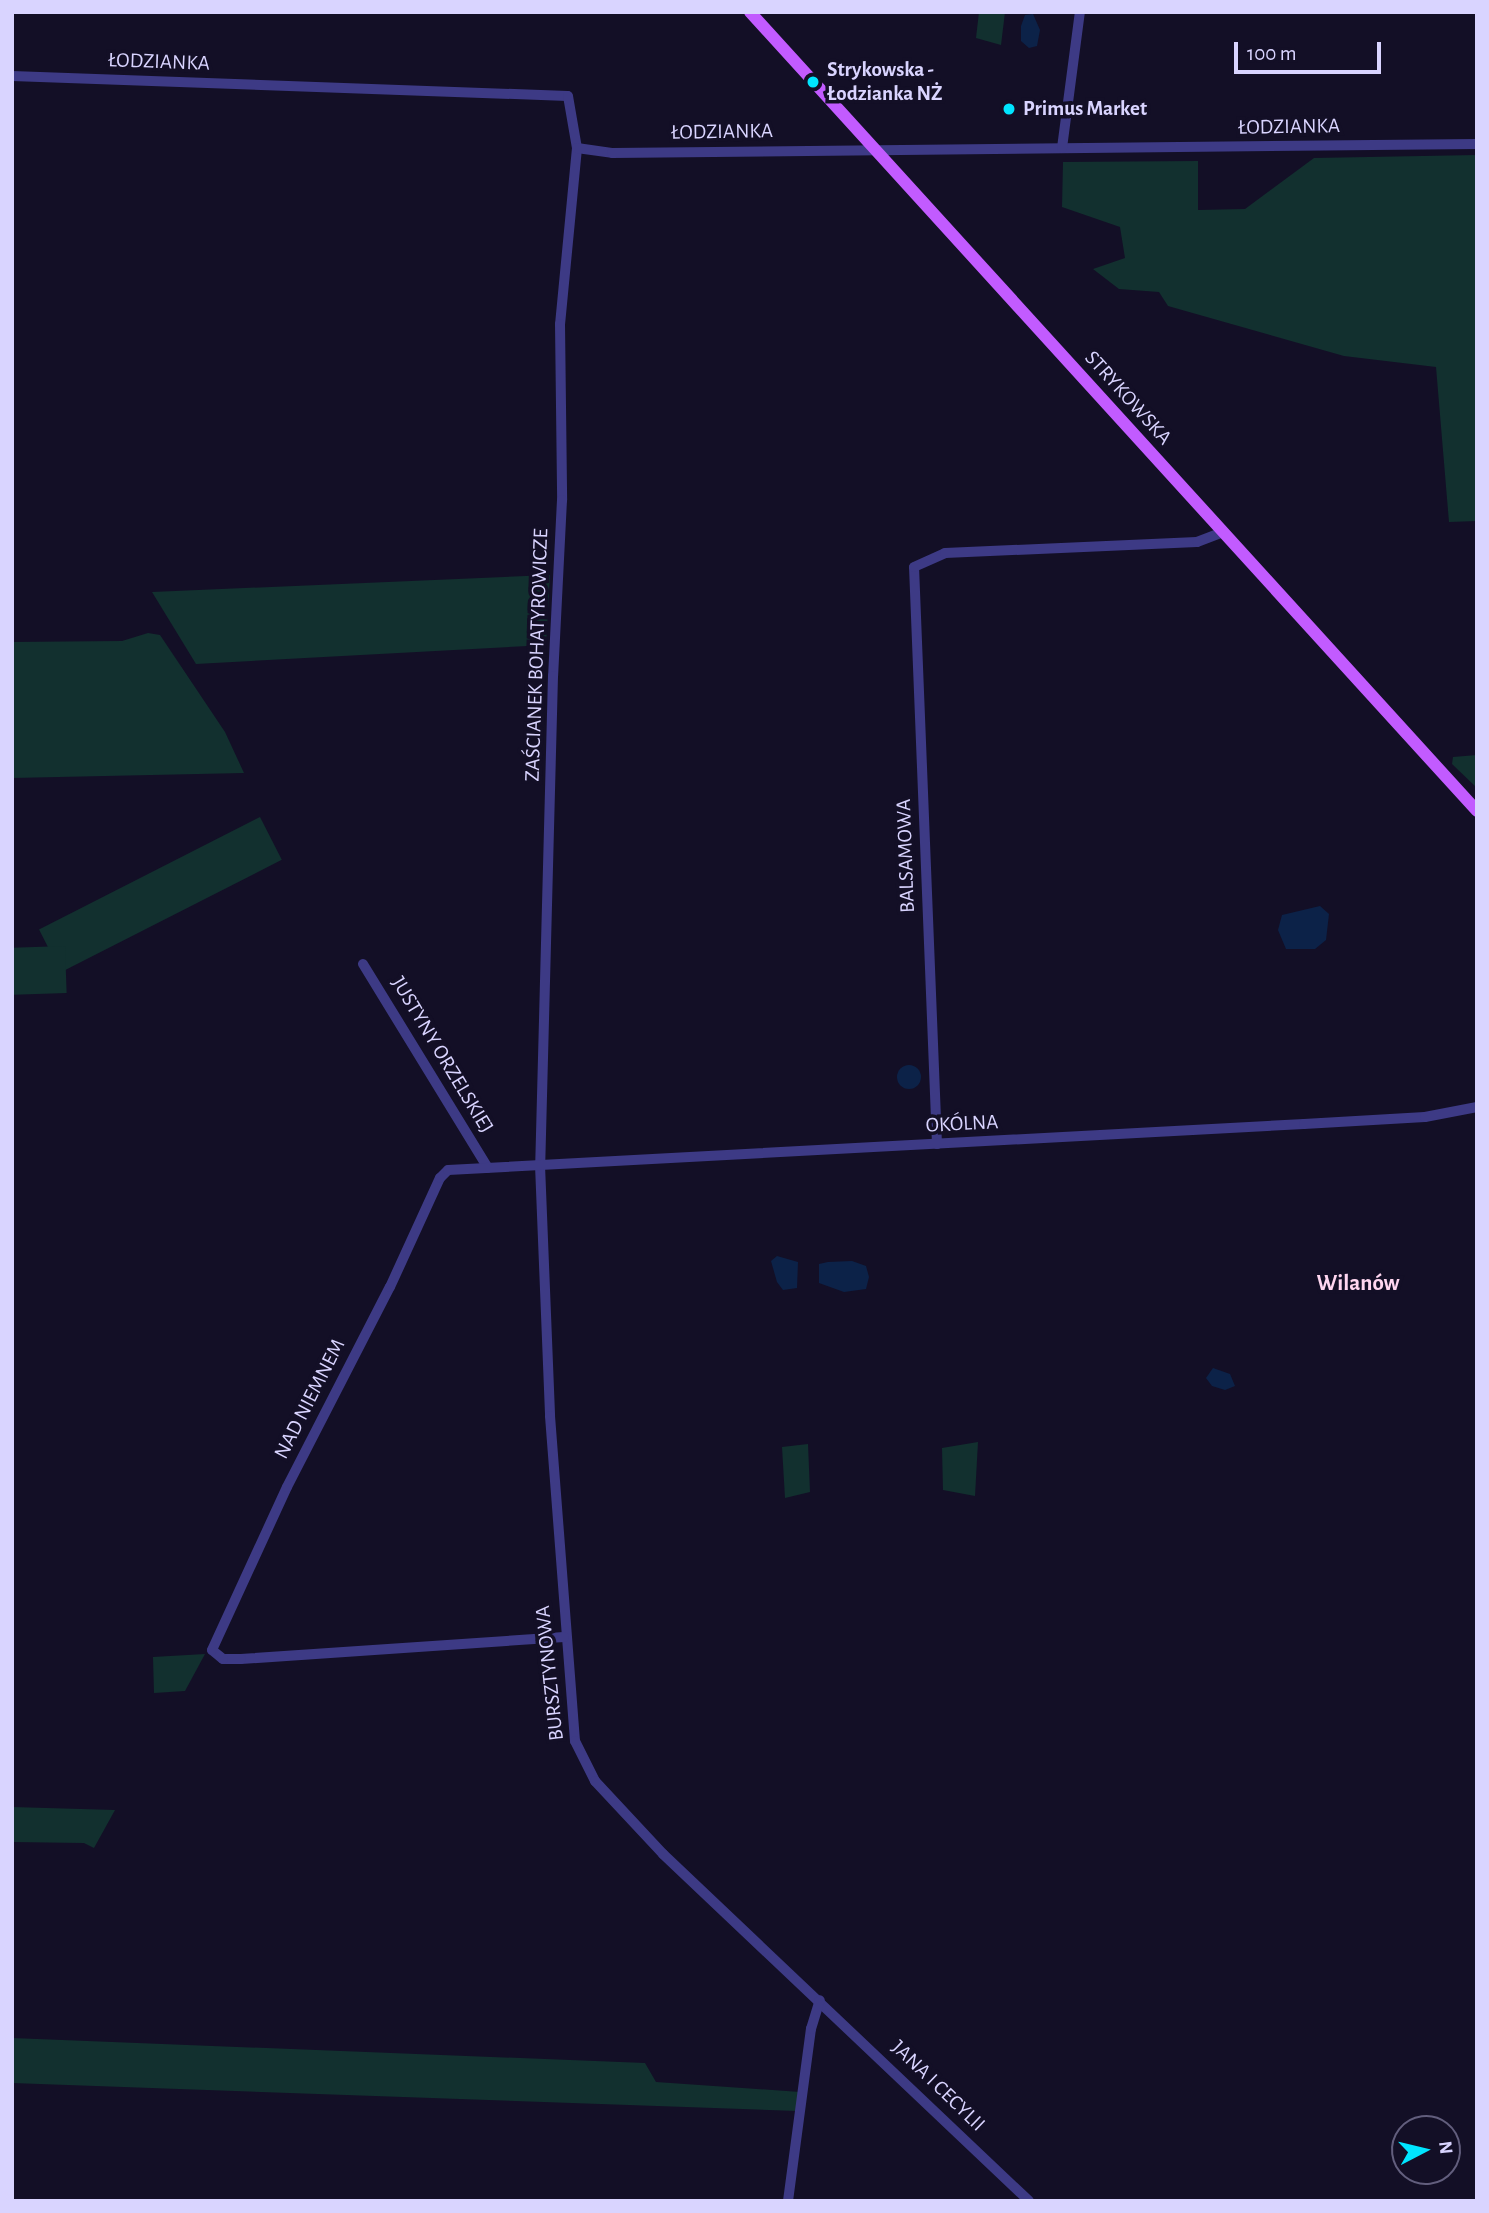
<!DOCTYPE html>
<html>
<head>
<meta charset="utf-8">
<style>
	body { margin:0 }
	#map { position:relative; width:1489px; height:2213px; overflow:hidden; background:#130f26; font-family:"Alegreya Sans",sans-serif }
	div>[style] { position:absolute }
	.green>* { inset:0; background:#12302f; transform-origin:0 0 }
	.water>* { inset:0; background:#0c2248 }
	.round { border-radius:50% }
	.minor>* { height:10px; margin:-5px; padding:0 5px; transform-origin:5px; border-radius:5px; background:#3d3a85 }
	.major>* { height:12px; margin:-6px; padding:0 6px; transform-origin:6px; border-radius:6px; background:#c25bff }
	.dots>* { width:19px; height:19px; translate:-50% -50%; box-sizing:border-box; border:4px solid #130f26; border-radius:50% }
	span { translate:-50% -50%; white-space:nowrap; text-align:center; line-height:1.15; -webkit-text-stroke:7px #130f26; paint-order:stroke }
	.street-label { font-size:21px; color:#d9d4ff }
	.poi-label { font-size:21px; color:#d9d4ff; font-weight:700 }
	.left { translate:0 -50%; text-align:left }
	.neighbourhood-label { font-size:23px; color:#ffd6f0; font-weight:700 }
	.frame { position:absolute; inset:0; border:14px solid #d9d4ff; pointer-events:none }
	.north { position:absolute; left:1391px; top:2115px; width:70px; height:70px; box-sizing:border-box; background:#130f26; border:2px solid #625e7d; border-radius:50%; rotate:83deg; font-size:19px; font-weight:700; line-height:28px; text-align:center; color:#d9d4ff }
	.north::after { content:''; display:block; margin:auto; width:24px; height:32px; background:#00e5ff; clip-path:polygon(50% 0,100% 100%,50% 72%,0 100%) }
	.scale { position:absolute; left:1234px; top:42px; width:147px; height:32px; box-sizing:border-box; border:4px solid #d9d4ff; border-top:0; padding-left:9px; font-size:21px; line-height:24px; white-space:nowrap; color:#d9d4ff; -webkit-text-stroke:5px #130f26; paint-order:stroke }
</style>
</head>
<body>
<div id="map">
	<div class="green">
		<div style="clip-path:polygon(979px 12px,1005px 12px,1001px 45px,976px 38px)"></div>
		<div style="clip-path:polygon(1477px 155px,1477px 521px,1449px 522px,1436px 367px,1344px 356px,1168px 306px,1159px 292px,1119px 289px,1093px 269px,1125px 258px,1120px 227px,1062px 207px,1063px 162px,1198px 161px,1198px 210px,1245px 209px,1314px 158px)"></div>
		<div style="clip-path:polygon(550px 575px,546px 645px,196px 664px,152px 592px)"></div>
		<div style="clip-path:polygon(148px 633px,160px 635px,225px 732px,244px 773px,12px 778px,12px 642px,122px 641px)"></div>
		<div style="clip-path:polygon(1477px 755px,1477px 788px,1452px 764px,1453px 757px)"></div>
		<div style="left:260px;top:817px;width:48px;height:248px;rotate:63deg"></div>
		<div style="left:65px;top:946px;width:47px;height:53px;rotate:88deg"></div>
		<div style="clip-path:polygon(978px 1442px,975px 1496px,943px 1490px,942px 1448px)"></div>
		<div style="clip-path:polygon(808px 1444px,810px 1492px,785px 1498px,782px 1447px)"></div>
		<div style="clip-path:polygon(205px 1654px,185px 1691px,154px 1693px,153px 1657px)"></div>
		<div style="clip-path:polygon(12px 1807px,115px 1810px,94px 1848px,84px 1843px,12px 1842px)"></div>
		<div style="clip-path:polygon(12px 2038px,645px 2063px,656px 2082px,800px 2092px,797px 2111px,12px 2083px)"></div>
	</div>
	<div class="water">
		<div style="clip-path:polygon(1033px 14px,1040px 30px,1037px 46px,1029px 48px,1021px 41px,1021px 26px,1025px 15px)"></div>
		<div style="clip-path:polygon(1320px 906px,1329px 914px,1326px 940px,1315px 949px,1286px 949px,1278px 930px,1282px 915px)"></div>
		<div class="round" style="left:897px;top:1065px;width:24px;height:24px"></div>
		<div style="clip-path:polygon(777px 1256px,798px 1262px,797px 1288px,783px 1290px,777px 1282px,771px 1261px)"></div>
		<div style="clip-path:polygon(828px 1262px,852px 1261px,866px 1266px,869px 1277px,866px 1289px,844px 1292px,819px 1283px,819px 1264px)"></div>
		<div style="clip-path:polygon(1213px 1368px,1230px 1374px,1235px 1386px,1225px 1390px,1212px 1386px,1206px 1378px)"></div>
	</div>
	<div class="minor">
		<div style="left:12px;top:76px;width:556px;rotate:2.06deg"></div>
		<div style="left:568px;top:96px;width:53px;rotate:80.2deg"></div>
		<div style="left:577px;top:148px;width:177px;rotate:95.5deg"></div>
		<div style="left:560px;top:324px;width:176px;rotate:89.3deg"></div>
		<div style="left:562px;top:500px;width:176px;rotate:92.9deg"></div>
		<div style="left:553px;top:676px;width:489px;rotate:91.5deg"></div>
		<div style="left:540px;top:1165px;width:251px;rotate:87.7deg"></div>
		<div style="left:550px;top:1416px;width:326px;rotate:85.6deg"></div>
		<div style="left:575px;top:1741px;width:45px;rotate:63.4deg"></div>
		<div style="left:595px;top:1781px;width:100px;rotate:47deg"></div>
		<div style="left:663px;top:1854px;width:504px;rotate:43.47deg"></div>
		<div style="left:577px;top:148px;width:35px;rotate:8deg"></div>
		<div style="left:612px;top:153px;width:865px;rotate:-0.6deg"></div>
		<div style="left:1062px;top:148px;width:137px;rotate:-82.5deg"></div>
		<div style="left:363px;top:964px;width:239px;rotate:58.5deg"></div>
		<div style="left:937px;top:1144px;width:577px;rotate:-92.28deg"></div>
		<div style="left:914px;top:567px;width:34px;rotate:-24deg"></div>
		<div style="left:945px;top:553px;width:252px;rotate:-2.5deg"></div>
		<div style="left:1197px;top:542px;width:28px;rotate:-21deg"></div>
		<div style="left:564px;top:1637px;width:324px;rotate:176.1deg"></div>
		<div style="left:241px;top:1659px;width:18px;rotate:180deg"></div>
		<div style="left:223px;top:1659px;width:14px;rotate:-141deg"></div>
		<div style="left:212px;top:1650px;width:179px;rotate:-65.3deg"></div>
		<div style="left:287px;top:1487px;width:225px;rotate:-62.8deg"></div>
		<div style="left:390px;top:1287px;width:120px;rotate:-65.4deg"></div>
		<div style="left:440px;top:1178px;width:11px;rotate:-45deg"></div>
		<div style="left:448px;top:1170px;width:857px;rotate:-3.08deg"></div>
		<div style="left:1304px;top:1124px;width:121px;rotate:-3.3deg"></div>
		<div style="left:1425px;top:1117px;width:53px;rotate:-10.9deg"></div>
		<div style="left:788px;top:2201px;width:174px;rotate:-82.4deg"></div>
		<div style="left:811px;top:2029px;width:30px;rotate:-73deg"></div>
	</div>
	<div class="major">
		<div style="left:750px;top:12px;width:1080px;rotate:47.7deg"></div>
	</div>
	<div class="dots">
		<div style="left:813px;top:82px;background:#00e5ff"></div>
		<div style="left:1009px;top:109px;background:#00e5ff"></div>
	</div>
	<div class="street-label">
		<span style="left:159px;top:62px;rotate:2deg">ŁODZIANKA</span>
		<span style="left:1289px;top:127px;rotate:-1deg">ŁODZIANKA</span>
		<span style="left:722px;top:132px;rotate:-1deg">ŁODZIANKA</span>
		<span style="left:1128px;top:398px;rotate:48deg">STRYKOWSKA</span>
		<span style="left:537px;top:655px;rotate:-88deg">ZAŚCIANEK BOHATYROWICZE</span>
		<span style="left:906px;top:856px;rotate:-92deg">BALSAMOWA</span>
		<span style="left:442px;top:1055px;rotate:59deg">JUSTYNY ORZELSKIEJ</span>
		<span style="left:962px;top:1124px;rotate:-3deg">OKÓLNA</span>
		<span style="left:310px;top:1399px;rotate:-63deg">NAD NIEMNEM</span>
		<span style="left:550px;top:1673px;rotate:-96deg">BURSZTYNOWA</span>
		<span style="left:938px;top:2086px;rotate:44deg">JANA I CECYLII</span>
	</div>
	<div class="poi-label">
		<span class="left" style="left:827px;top:82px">Strykowska -<br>Łodzianka NŻ</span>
		<span class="left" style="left:1023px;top:109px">Primus Market</span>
	</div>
	<div class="neighbourhood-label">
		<span style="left:1358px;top:1284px">Wilanów</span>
	</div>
	<div class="frame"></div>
	<div class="north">N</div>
	<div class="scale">100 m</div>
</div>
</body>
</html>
